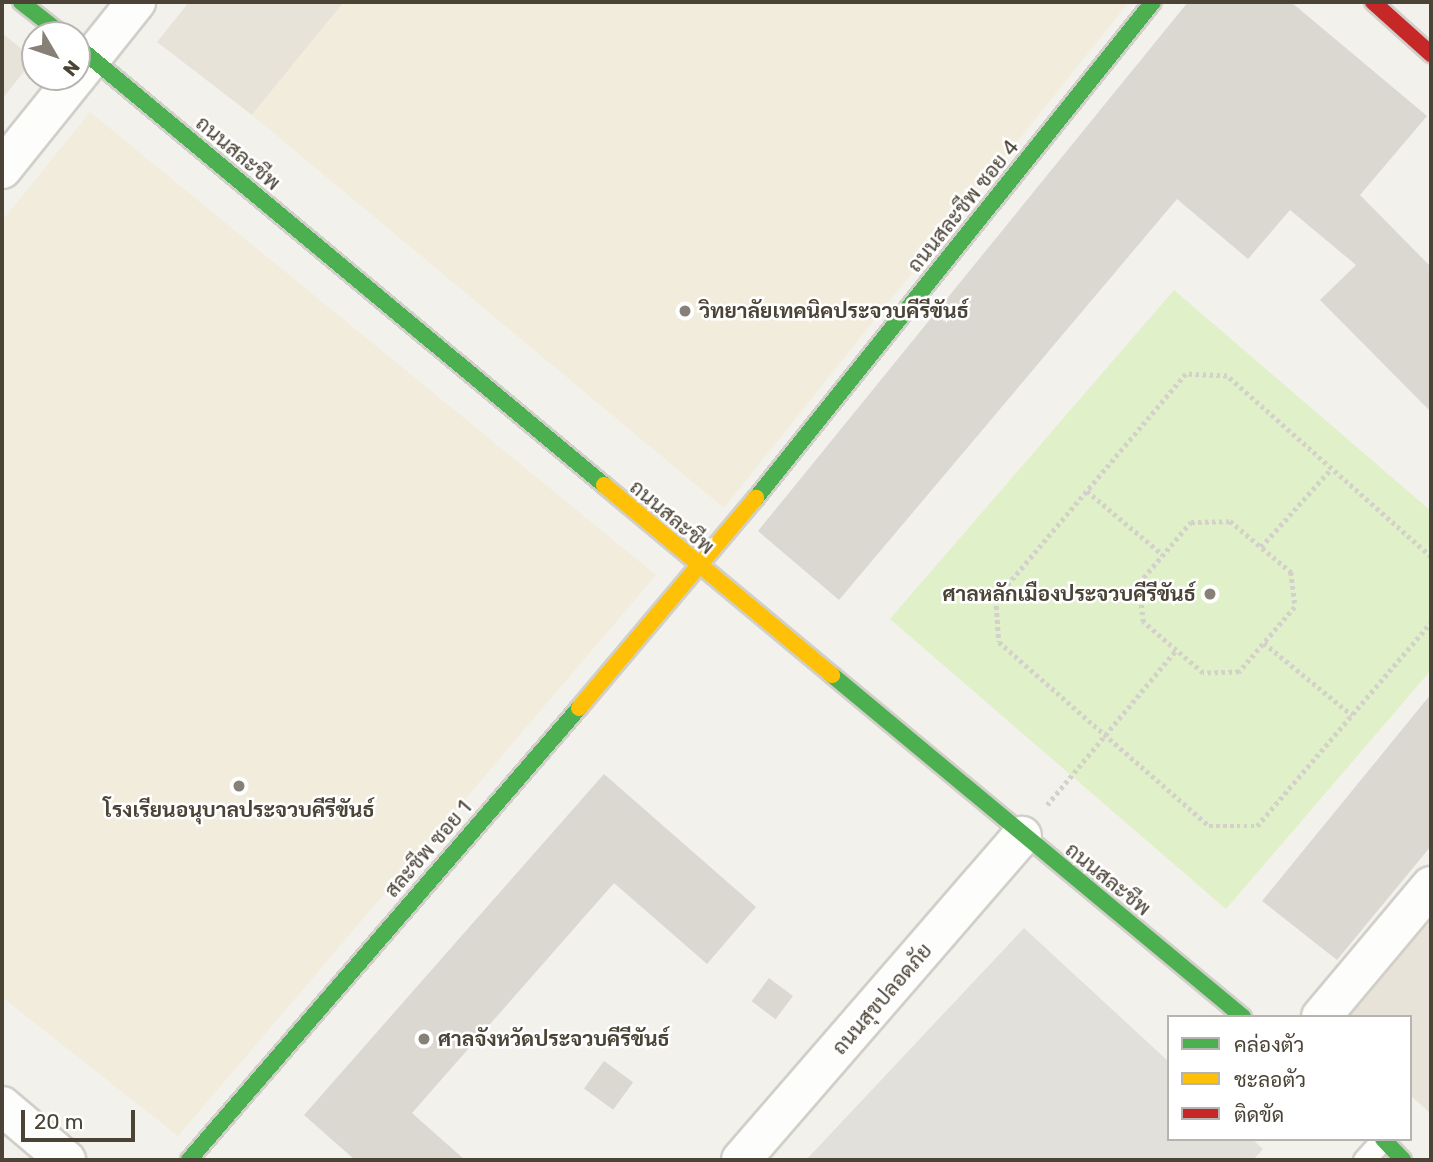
<!DOCTYPE html>
<html>
<head>
<meta charset="utf-8">
<style>
	body { margin:0 }
	#map { position:relative; width:1433px; height:1162px; overflow:hidden; background:#f3f1ec; font-family:Rubik,Sarabun,sans-serif }
	div>[style] { position:absolute }
	.residential>* { inset:0; background:#e8e3d9 }
	.education>* { inset:0; background:#f2ecdd }
	.green>* { inset:0; background:#e0f0c9 }
	.parking>* { inset:0; background:#e2e0db }
	.building>* { inset:0; background:#dbd8d2; transform-origin:0 0 }
	.path>* { height:4.5px; margin-top:-2.25px; transform-origin:0; background:repeating-linear-gradient(90deg,#d3d1ca 0 3.5px,transparent 0 7px) }
	.roads { filter:drop-shadow(2px 0 #d1cfc9) drop-shadow(-2px 0 #d1cfc9) drop-shadow(0 2px #d1cfc9) drop-shadow(0 -2px #d1cfc9) }
	.lane>* { height:21px; margin:-10.5px; padding:0 10.5px; transform-origin:10.5px; border-radius:10.5px; background:#fdfdfc }
	.street>* { height:38px; margin:-19px; padding:0 19px; transform-origin:19px; border-radius:19px; background:#fdfdfc }
	.fast>* { height:16px; margin:-8px; padding:0 8px; transform-origin:8px; border-radius:8px; background:#4caf50 }
	.slow>* { height:16px; margin:-8px; padding:0 8px; transform-origin:8px; border-radius:8px; background:#ffc107 }
	.jam>* { height:16px; margin:-8px; padding:0 8px; transform-origin:8px; border-radius:8px; background:#c62828 }
	.dots>* { width:19px; height:19px; translate:-50% -50%; box-sizing:border-box; border:4px solid #fff; border-radius:50% }
	span { translate:-50% -50%; white-space:nowrap; text-align:center; line-height:1.15; -webkit-text-stroke:5px #fff; paint-order:stroke }
	.street-label { font-size:21px; color:#4b4336 }
	.poi-label { font-size:21px; color:#4b4336; font-weight:700 }
	.left { translate:0 -50%; text-align:left }
	.right { translate:-100% -50%; text-align:right }
	.frame { position:absolute; inset:0; border:4px solid #4b4336; pointer-events:none }
	.legend { position:absolute; left:1167px; top:1015px; width:245px; height:126px; box-sizing:border-box; background:#fff; border:2px solid #b7b4af; margin:0; padding:9px 12px; list-style:none; font-size:21px; color:#4b4336 }
	.legend li { display:flex; align-items:center; gap:14px; height:35px }
	.legend b { width:35px; border:2px solid #b7b4af }
	.north { position:absolute; left:21px; top:21px; width:70px; height:70px; box-sizing:border-box; background:#fff; border:2px solid #b7b4af; border-radius:50%; rotate:129deg; font-size:19px; font-weight:700; line-height:28px; text-align:center; color:#4b4336 }
	.north::after { content:''; display:block; margin:auto; width:24px; height:32px; background:#868076; clip-path:polygon(50% 0,100% 100%,50% 72%,0 100%) }
	.scale { position:absolute; left:21px; top:1110px; width:114px; height:32px; box-sizing:border-box; border:4px solid #4b4336; border-top:0; padding-left:9px; font-size:21px; line-height:24px; white-space:nowrap; color:#4b4336; -webkit-text-stroke:5px #fff; paint-order:stroke }
</style>
</head>
<body>
<div id="map">
	<div class="residential">
		<div style="clip-path:polygon(189px 2px,344px 2px,252px 115px,157px 42px)"></div>
		<div style="clip-path:polygon(2px 33px,34px 59px,2px 99px)"></div>
		<div style="clip-path:polygon(1431px 920px,1431px 1114px,1410px 1095px,1410px 1017px,1346px 1017px)"></div>
	</div>
	<div class="education">
		<div style="clip-path:polygon(344px 2px,1129px 2px,724px 508px,252px 115px)"></div>
		<div style="clip-path:polygon(90px 112px,656px 575px,178px 1136px,2px 997px,2px 221px)"></div>
	</div>
	<div class="green">
		<div style="clip-path:polygon(1174px 290px,1431px 511px,1431px 670px,1226px 909px,890px 619px)"></div>
	</div>
	<div class="parking">
		<div style="clip-path:polygon(1024px 928px,1169px 1062px,1169px 1139px,1252px 1139px,1263px 1149px,1253px 1160px,806px 1160px)"></div>
	</div>
	<div class="building">
		<div style="clip-path:polygon(1188px 2px,1291px 2px,1427px 116px,1360px 195px,1431px 267px,1431px 412px,1320px 300px,1356px 265px,1290px 210px,1248px 259px,1177px 199px,839px 600px,758px 531px)"></div>
		<div style="clip-path:polygon(1431px 694px,1431px 846px,1337px 960px,1262px 901px)"></div>
		<div style="clip-path:polygon(604px 774px,756px 907px,707px 964px,614px 883px,412px 1113px,465px 1160px,355px 1160px,304px 1115px)"></div>
		<div style="left:769px;top:978px;width:30px;height:29px;rotate:37deg"></div>
		<div style="left:604px;top:1061px;width:36px;height:34px;rotate:36deg"></div>
	</div>
	<div class="path">
		<div style="left:1087px;top:491px;width:99px;rotate:40.1deg"></div>
		<div style="left:1230px;top:521px;width:80px;rotate:39.9deg"></div>
		<div style="left:1291px;top:572px;width:35px;rotate:83deg"></div>
		<div style="left:1295px;top:607px;width:86px;rotate:130.7deg"></div>
		<div style="left:1239px;top:672px;width:36px;rotate:178deg"></div>
		<div style="left:1203px;top:673px;width:79px;rotate:-139.6deg"></div>
		<div style="left:1143px;top:622px;width:39px;rotate:-96deg"></div>
		<div style="left:1139px;top:583px;width:80px;rotate:-49.6deg"></div>
		<div style="left:1191px;top:522px;width:39px;rotate:-1deg"></div>
		<div style="left:1261px;top:547px;width:103px;rotate:-48.1deg"></div>
		<div style="left:1431px;top:557px;width:273px;rotate:-138.4deg"></div>
		<div style="left:1227px;top:376px;width:41px;rotate:-177.2deg"></div>
		<div style="left:1186px;top:374px;width:294px;rotate:130.2deg"></div>
		<div style="left:996px;top:599px;width:43px;rotate:86deg"></div>
		<div style="left:999px;top:642px;width:279px;rotate:41.2deg"></div>
		<div style="left:1209px;top:826px;width:48px"></div>
		<div style="left:1257px;top:826px;width:268px;rotate:-49.5deg"></div>
		<div style="left:1264px;top:643px;width:114px;rotate:39.3deg"></div>
		<div style="left:1047px;top:805px;width:202px;rotate:-50.2deg"></div>
	</div>
	<div class="roads">
		<div class="lane">
			<div style="left:1364px;top:1160px;width:28px;rotate:-48deg"></div>
		</div>
		<div class="street">
			<div style="left:77px;top:76px;width:95px;rotate:-51.4deg"></div>
			<div style="left:2px;top:169px;width:118px;rotate:-51.2deg"></div>
			<div style="left:1321px;top:1017px;width:171px;rotate:-50deg"></div>
			<div style="left:2px;top:1106px;width:84px;rotate:40.2deg"></div>
			<div style="left:741px;top:1160px;width:429px;rotate:-49.1deg"></div>
		</div>
		<div class="fast">
			<div style="left:21px;top:2px;width:53px;rotate:38.2deg"></div>
			<div style="left:77px;top:46px;width:686px;rotate:39.79deg"></div>
			<div style="left:756px;top:498px;width:635px;rotate:-51.33deg"></div>
			<div style="left:832px;top:675px;width:535px;rotate:39.76deg"></div>
			<div style="left:1383px;top:1139px;width:29px;rotate:46deg"></div>
			<div style="left:189px;top:1160px;width:597px;rotate:-49.21deg"></div>
		</div>
		<div class="slow">
			<div style="left:604px;top:485px;width:297px;rotate:39.8deg"></div>
			<div style="left:579px;top:708px;width:275px;rotate:-49.9deg"></div>
		</div>
		<div class="jam">
			<div style="left:1373px;top:2px;width:78px;rotate:41.9deg"></div>
		</div>
	</div>
	<div class="dots">
		<div style="left:685px;top:311px;background:#868076"></div>
		<div style="left:1210px;top:594px;background:#868076"></div>
		<div style="left:239px;top:786px;background:#868076"></div>
		<div style="left:424px;top:1039px;background:#868076"></div>
	</div>
	<div class="street-label">
		<span style="left:238px;top:153px;rotate:40deg">ถนนสละชีพ</span>
		<span style="left:963px;top:206px;rotate:-51deg">ถนนสละชีพ ซอย 4</span>
		<span style="left:672px;top:517px;rotate:40deg">ถนนสละชีพ</span>
		<span style="left:428px;top:849px;rotate:-49deg">สละชีพ ซอย 1</span>
		<span style="left:1108px;top:879px;rotate:39deg">ถนนสละชีพ</span>
		<span style="left:882px;top:999px;rotate:-49deg">ถนนสุขปลอดภัย</span>
	</div>
	<div class="poi-label">
		<span class="left" style="left:699px;top:311px">วิทยาลัยเทคนิคประจวบคีรีขันธ์</span>
		<span class="right" style="left:1196px;top:594px">ศาลหลักเมืองประจวบคีรีขันธ์</span>
		<span style="left:239px;top:810px">โรงเรียนอนุบาลประจวบคีรีขันธ์</span>
		<span class="left" style="left:438px;top:1039px">ศาลจังหวัดประจวบคีรีขันธ์</span>
	</div>
	<div class="frame"></div>
	<ul class="legend">
	<li><b style="height:9px;background:#4caf50"></b>คล่องตัว</li>
	<li><b style="height:9px;background:#ffc107"></b>ชะลอตัว</li>
	<li><b style="height:9px;background:#c62828"></b>ติดขัด</li>
	</ul>
	<div class="north">N</div>
	<div class="scale">20 m</div>
</div>
</body>
</html>
